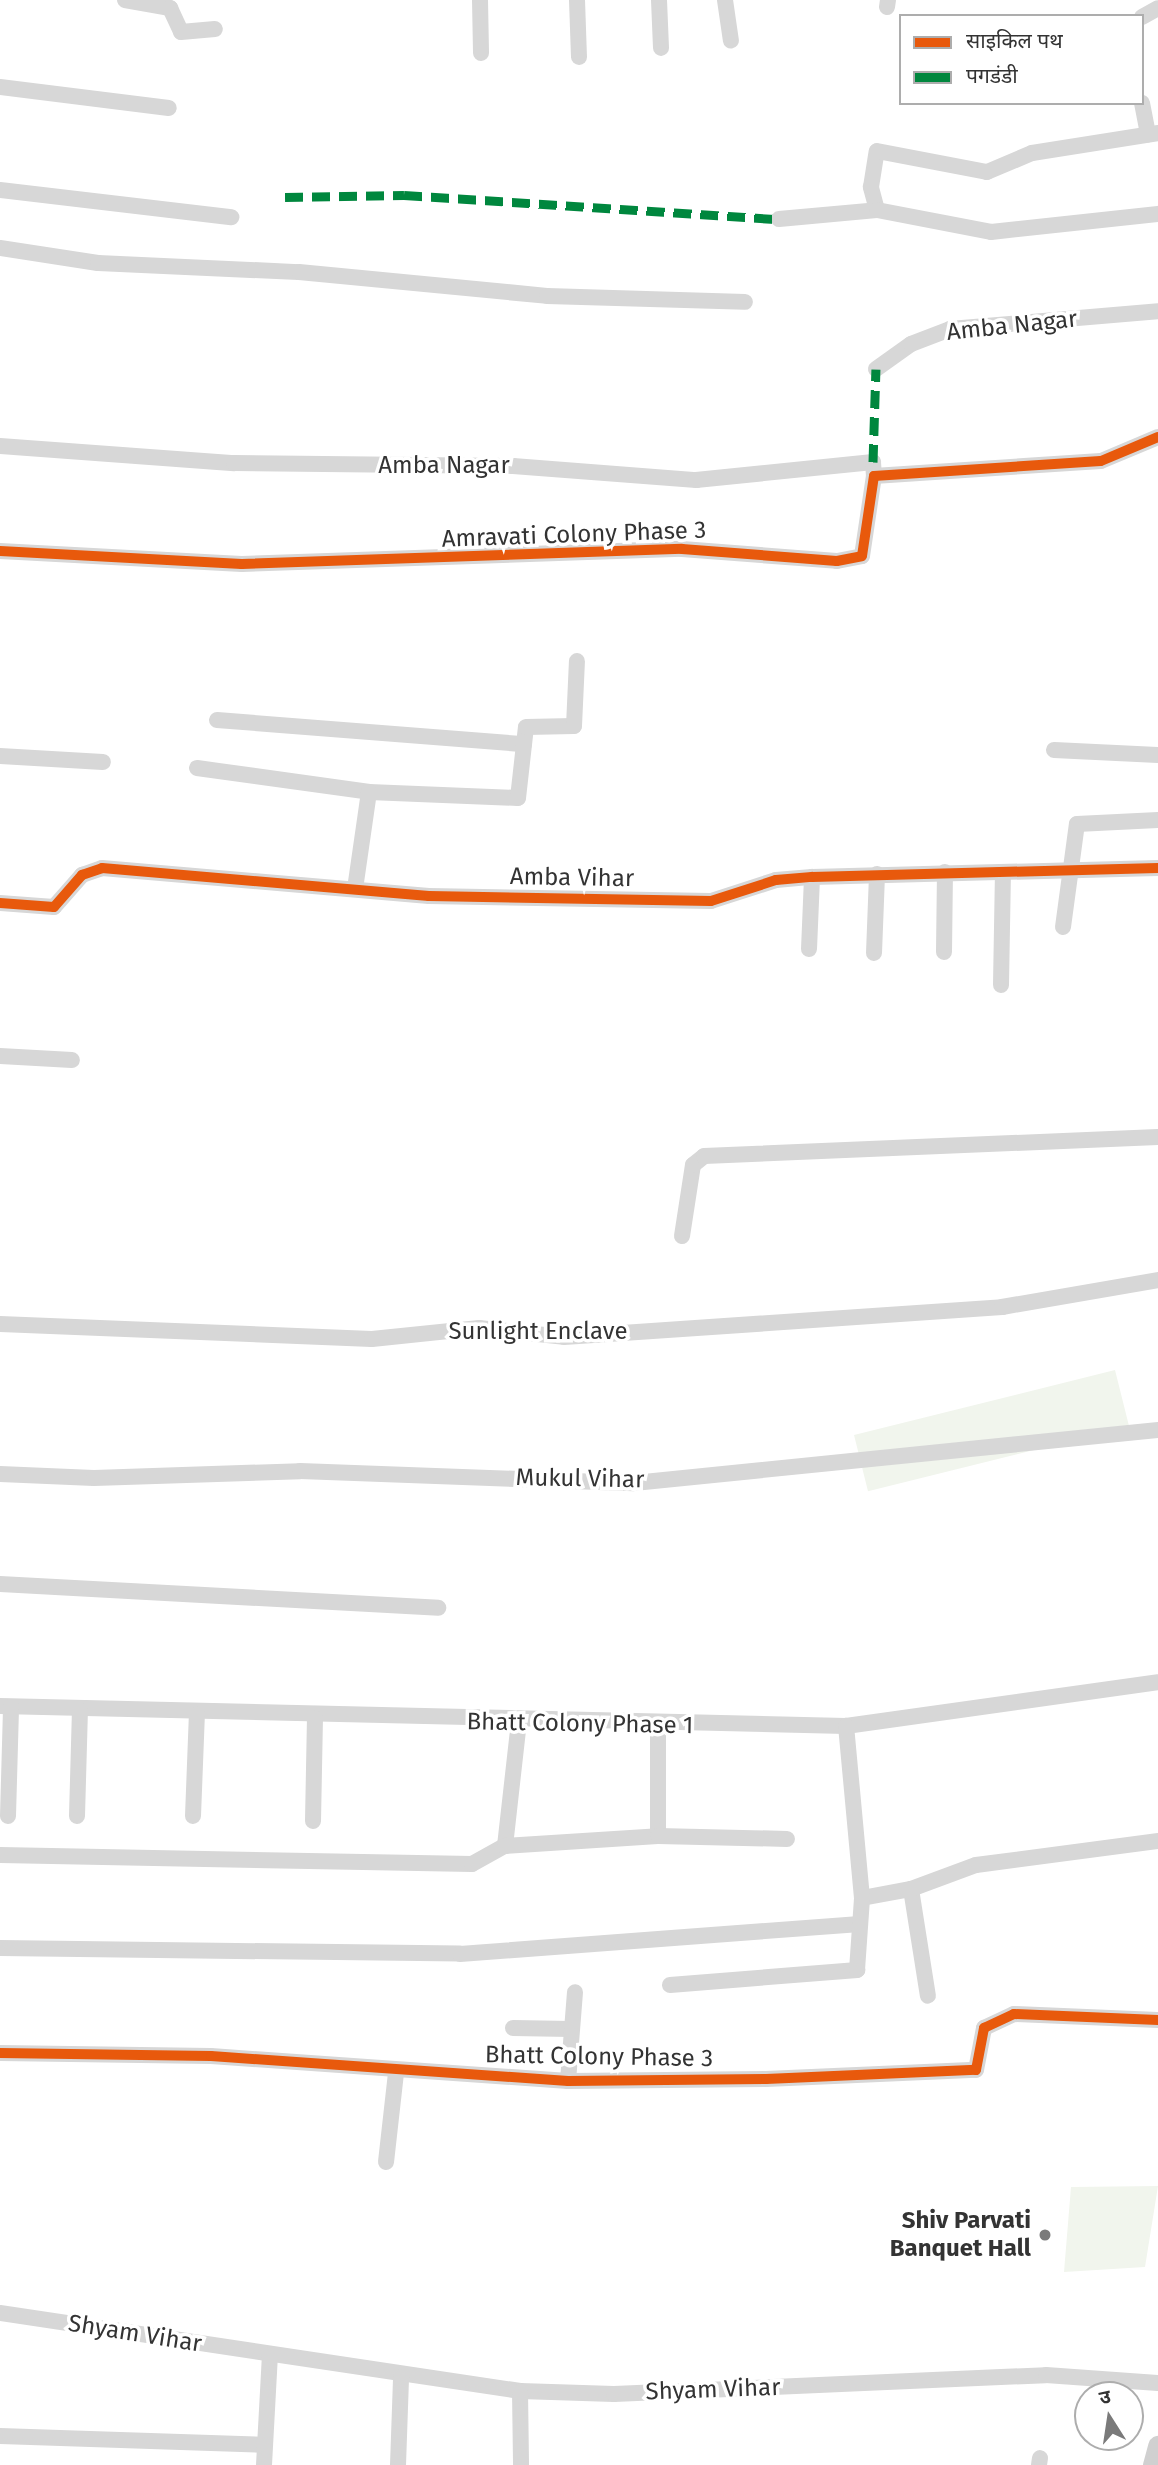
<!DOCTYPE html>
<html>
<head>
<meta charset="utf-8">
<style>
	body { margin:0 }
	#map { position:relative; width:1158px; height:2465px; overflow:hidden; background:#fff; font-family:"Fira Sans","Noto Sans Devanagari",sans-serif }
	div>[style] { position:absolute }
	.green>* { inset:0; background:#f1f5ed; transform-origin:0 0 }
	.minor>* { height:16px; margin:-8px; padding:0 8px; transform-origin:8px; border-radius:8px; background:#d7d7d7 }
	.secondary>* { height:21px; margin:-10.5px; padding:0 10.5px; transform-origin:10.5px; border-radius:10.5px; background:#d0d0d0 }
	.quiet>* { height:9px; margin-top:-4.5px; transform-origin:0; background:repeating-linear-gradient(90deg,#00873e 0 18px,transparent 0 27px) }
	.cycleway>* { height:10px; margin:-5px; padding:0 5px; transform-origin:5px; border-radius:5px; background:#e8590c }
	.dots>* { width:19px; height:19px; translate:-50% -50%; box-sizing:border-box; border:4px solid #fff; border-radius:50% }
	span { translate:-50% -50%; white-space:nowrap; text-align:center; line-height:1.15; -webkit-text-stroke:7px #fff; paint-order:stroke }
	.street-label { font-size:24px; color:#333 }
	.poi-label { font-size:24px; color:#333; font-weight:700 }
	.right { translate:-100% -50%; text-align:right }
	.legend { position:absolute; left:899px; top:14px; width:245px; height:91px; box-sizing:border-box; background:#fff; border:2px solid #adadad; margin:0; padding:9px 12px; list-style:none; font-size:21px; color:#333 }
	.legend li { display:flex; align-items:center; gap:14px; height:35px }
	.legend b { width:35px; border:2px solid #adadad }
	.north { position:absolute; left:1074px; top:2381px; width:70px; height:70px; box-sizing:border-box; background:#fff; border:2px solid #adadad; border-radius:50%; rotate:348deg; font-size:19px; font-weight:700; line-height:28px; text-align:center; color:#333 }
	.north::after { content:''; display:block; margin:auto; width:24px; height:32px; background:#7a7a7a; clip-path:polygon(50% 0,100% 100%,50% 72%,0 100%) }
</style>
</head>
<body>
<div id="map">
	<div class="green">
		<div style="left:1115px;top:1370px;width:58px;height:269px;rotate:76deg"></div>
		<div style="clip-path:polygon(1158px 2186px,1145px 2267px,1064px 2272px,1071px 2187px)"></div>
	</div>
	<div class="minor">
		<div style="left:125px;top:0;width:46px;rotate:10.1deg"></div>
		<div style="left:170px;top:8px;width:26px;rotate:65deg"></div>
		<div style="left:181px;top:32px;width:34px;rotate:-5deg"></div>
		<div style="left:480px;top:0;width:53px;rotate:88.9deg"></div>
		<div style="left:577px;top:0;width:57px;rotate:88deg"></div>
		<div style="left:659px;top:0;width:48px;rotate:87.6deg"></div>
		<div style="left:725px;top:0;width:41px;rotate:81.7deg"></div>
		<div style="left:887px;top:7px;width:7px;rotate:-82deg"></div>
		<div style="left:1142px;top:17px;width:18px;rotate:-29deg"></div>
		<div style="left:0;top:87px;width:170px;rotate:7.1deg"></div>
		<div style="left:1142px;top:103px;width:32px;rotate:79deg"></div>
		<div style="left:0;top:190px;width:233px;rotate:6.7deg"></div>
		<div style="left:877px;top:210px;width:24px;rotate:-105deg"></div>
		<div style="left:871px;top:187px;width:36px;rotate:-81deg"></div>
		<div style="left:877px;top:151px;width:112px;rotate:10.8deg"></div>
		<div style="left:987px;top:172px;width:49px;rotate:-22.9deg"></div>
		<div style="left:1032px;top:153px;width:128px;rotate:-9deg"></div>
		<div style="left:779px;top:219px;width:98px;rotate:-5.2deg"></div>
		<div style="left:877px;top:210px;width:116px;rotate:10.9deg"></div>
		<div style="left:991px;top:232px;width:168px;rotate:-6.2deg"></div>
		<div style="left:0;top:248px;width:99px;rotate:8.7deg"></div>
		<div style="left:98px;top:263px;width:201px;rotate:2.6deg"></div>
		<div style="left:299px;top:272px;width:249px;rotate:5.5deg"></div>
		<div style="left:547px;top:296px;width:198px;rotate:1.7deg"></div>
		<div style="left:876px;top:369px;width:43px;rotate:-35.5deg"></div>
		<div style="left:911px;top:344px;width:42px;rotate:-21deg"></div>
		<div style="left:950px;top:329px;width:209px;rotate:-4.9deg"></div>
		<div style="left:0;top:446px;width:235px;rotate:4.2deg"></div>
		<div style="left:234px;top:463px;width:279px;rotate:0.6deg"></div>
		<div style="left:513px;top:466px;width:184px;rotate:4.4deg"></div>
		<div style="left:696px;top:480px;width:178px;rotate:-5.8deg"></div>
		<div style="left:873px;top:462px;width:14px;rotate:86deg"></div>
		<div style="left:0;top:551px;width:242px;rotate:3.1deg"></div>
		<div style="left:242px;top:564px;width:440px;rotate:-2deg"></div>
		<div style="left:682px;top:549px;width:155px;rotate:4.4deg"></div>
		<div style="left:837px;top:561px;width:25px;rotate:-11deg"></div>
		<div style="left:862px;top:556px;width:81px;rotate:-81.5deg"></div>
		<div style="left:874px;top:476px;width:227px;rotate:-3.8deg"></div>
		<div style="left:1101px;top:461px;width:62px;rotate:-22.8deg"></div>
		<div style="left:217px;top:720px;width:308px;rotate:4.5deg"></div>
		<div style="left:1054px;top:750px;width:104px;rotate:2.8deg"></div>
		<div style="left:0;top:756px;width:103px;rotate:3.3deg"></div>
		<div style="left:197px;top:768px;width:174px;rotate:7.9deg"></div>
		<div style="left:369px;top:792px;width:149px;rotate:2.3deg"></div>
		<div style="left:518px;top:798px;width:71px;rotate:-83.6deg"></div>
		<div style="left:526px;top:727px;width:48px;rotate:-1.2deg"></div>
		<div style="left:574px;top:726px;width:65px;rotate:-87.4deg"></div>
		<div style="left:355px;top:889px;width:98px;rotate:-81.8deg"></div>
		<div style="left:0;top:903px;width:54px;rotate:4.2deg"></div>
		<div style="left:54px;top:907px;width:43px;rotate:-48.8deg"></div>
		<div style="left:82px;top:875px;width:21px;rotate:-19deg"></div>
		<div style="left:102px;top:868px;width:328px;rotate:4.9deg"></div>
		<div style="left:429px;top:896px;width:282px;rotate:1deg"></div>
		<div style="left:711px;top:901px;width:68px;rotate:-17.9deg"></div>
		<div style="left:776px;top:880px;width:36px;rotate:-5deg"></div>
		<div style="left:812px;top:877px;width:346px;rotate:-1.5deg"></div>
		<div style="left:1063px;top:927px;width:104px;rotate:-82.3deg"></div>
		<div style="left:1077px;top:824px;width:81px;rotate:-2.8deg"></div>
		<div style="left:809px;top:949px;width:72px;rotate:-87.6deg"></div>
		<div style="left:944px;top:952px;width:80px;rotate:-89.3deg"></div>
		<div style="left:874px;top:953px;width:79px;rotate:-87.8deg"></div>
		<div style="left:1001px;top:985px;width:113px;rotate:-89deg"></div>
		<div style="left:0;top:1056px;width:72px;rotate:3.2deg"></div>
		<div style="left:682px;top:1236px;width:72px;rotate:-81.2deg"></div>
		<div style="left:693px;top:1165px;width:14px;rotate:-39deg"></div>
		<div style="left:704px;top:1156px;width:454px;rotate:-2.4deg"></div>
		<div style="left:0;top:1324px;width:372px;rotate:2.3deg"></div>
		<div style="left:372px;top:1339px;width:108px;rotate:-5.9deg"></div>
		<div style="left:479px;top:1328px;width:85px;rotate:6deg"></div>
		<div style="left:564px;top:1337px;width:439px;rotate:-3.9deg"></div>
		<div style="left:1002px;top:1307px;width:158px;rotate:-9.8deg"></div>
		<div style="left:0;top:1474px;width:94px;rotate:2.4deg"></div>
		<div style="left:94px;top:1478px;width:206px;rotate:-1.9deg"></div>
		<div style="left:300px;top:1471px;width:334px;rotate:2.1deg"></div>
		<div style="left:634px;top:1483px;width:527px;rotate:-5.78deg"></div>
		<div style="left:0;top:1584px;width:439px;rotate:3.1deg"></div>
		<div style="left:0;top:1706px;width:846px;rotate:1.35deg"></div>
		<div style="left:846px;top:1726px;width:315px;rotate:-8deg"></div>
		<div style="left:658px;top:1726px;width:110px;rotate:90deg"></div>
		<div style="left:8px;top:1816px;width:109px;rotate:-88.4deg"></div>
		<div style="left:77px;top:1816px;width:105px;rotate:-88.4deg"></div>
		<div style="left:193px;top:1816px;width:102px;rotate:-87.8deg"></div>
		<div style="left:313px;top:1821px;width:103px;rotate:-88.9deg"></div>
		<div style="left:505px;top:1846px;width:125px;rotate:-83.6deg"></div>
		<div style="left:0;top:1855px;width:472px;rotate:1.1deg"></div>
		<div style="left:472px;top:1864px;width:38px;rotate:-29deg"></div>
		<div style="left:505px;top:1846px;width:153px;rotate:-3.7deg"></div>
		<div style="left:658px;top:1836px;width:129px;rotate:1.3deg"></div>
		<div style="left:911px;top:1889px;width:108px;rotate:81deg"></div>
		<div style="left:862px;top:1898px;width:50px;rotate:-10.4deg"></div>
		<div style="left:911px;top:1889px;width:69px;rotate:-20.3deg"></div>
		<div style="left:976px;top:1865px;width:184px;rotate:-7.5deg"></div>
		<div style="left:0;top:1948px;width:460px;rotate:0.7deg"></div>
		<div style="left:460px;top:1954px;width:401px;rotate:-4.3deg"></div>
		<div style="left:670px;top:1985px;width:188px;rotate:-4.6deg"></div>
		<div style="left:857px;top:1970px;width:72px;rotate:-86deg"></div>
		<div style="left:862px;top:1898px;width:173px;rotate:-95.3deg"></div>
		<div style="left:513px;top:2028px;width:58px;rotate:1deg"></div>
		<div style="left:0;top:2053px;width:211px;rotate:0.8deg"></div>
		<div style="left:211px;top:2056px;width:358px;rotate:4deg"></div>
		<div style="left:568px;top:2081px;width:198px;rotate:-0.6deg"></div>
		<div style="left:766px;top:2079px;width:210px;rotate:-2.5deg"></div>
		<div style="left:976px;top:2070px;width:43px;rotate:-79.2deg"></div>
		<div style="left:984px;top:2028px;width:33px;rotate:-25deg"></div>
		<div style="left:1014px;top:2014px;width:144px;rotate:2.4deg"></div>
		<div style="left:568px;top:2081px;width:89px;rotate:-85.5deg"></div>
		<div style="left:386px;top:2162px;width:90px;rotate:-83.6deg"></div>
		<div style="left:0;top:2313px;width:526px;rotate:8.53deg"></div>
		<div style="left:520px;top:2391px;width:94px;rotate:1.8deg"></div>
		<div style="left:614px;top:2394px;width:432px;rotate:-2.5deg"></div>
		<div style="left:1046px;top:2375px;width:112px;rotate:4.1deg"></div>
		<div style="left:520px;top:2391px;width:74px;rotate:89.2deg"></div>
		<div style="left:0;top:2436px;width:265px;rotate:1.9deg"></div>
		<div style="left:264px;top:2465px;width:110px;rotate:-86.9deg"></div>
		<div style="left:398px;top:2465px;width:88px;rotate:-88deg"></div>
		<div style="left:1039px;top:2465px;width:7px;rotate:-82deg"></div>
	</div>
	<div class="secondary">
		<div style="left:1153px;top:2465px;width:20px;rotate:-75deg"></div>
	</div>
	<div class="quiet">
		<div style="left:285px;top:197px;width:119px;rotate:-1deg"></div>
		<div style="left:404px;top:195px;width:376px;rotate:3.7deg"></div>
		<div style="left:873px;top:462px;width:93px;rotate:-88.2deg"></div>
	</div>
	<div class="cycleway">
		<div style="left:0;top:551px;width:242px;rotate:3.1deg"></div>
		<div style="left:242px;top:564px;width:440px;rotate:-2deg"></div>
		<div style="left:682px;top:549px;width:155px;rotate:4.4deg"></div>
		<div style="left:837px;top:561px;width:25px;rotate:-11deg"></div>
		<div style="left:862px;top:556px;width:81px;rotate:-81.5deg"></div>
		<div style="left:874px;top:476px;width:227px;rotate:-3.8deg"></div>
		<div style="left:1101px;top:461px;width:62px;rotate:-22.8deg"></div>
		<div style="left:0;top:903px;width:54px;rotate:4.2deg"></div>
		<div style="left:54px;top:907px;width:43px;rotate:-48.8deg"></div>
		<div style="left:82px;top:875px;width:21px;rotate:-19deg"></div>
		<div style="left:102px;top:868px;width:328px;rotate:4.9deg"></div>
		<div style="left:429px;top:896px;width:282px;rotate:1deg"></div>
		<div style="left:711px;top:901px;width:68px;rotate:-17.9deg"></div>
		<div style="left:776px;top:880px;width:36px;rotate:-5deg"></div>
		<div style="left:812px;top:877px;width:346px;rotate:-1.5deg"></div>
		<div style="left:0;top:2053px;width:211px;rotate:0.8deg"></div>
		<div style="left:211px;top:2056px;width:358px;rotate:4deg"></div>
		<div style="left:568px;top:2081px;width:198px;rotate:-0.6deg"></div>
		<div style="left:766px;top:2079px;width:210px;rotate:-2.5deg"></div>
		<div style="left:976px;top:2070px;width:43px;rotate:-79.2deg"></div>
		<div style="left:984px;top:2028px;width:33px;rotate:-25deg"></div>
		<div style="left:1014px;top:2014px;width:144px;rotate:2.4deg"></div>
	</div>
	<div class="dots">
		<div style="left:1045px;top:2235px;background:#7a7a7a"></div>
	</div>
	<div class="street-label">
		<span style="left:1012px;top:326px;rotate:-6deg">Amba Nagar</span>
		<span style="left:444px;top:466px">Amba Nagar</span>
		<span style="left:574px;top:535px;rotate:-2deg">Amravati Colony Phase 3</span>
		<span style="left:572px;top:878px;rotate:1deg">Amba Vihar</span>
		<span style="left:538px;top:1332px">Sunlight Enclave</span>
		<span style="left:580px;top:1479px;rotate:1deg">Mukul Vihar</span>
		<span style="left:580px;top:1724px;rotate:1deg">Bhatt Colony Phase 1</span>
		<span style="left:599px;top:2057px;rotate:1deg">Bhatt Colony Phase 3</span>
		<span style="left:135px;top:2334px;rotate:9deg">Shyam Vihar</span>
		<span style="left:713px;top:2390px;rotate:-2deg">Shyam Vihar</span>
	</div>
	<div class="poi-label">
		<span class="right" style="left:1031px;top:2235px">Shiv Parvati<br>Banquet Hall</span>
	</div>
	<ul class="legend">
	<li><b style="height:9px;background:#e8590c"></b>साइकिल पथ</li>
	<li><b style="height:9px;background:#00873e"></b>पगडंडी</li>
	</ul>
	<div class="north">उ</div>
</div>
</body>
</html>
